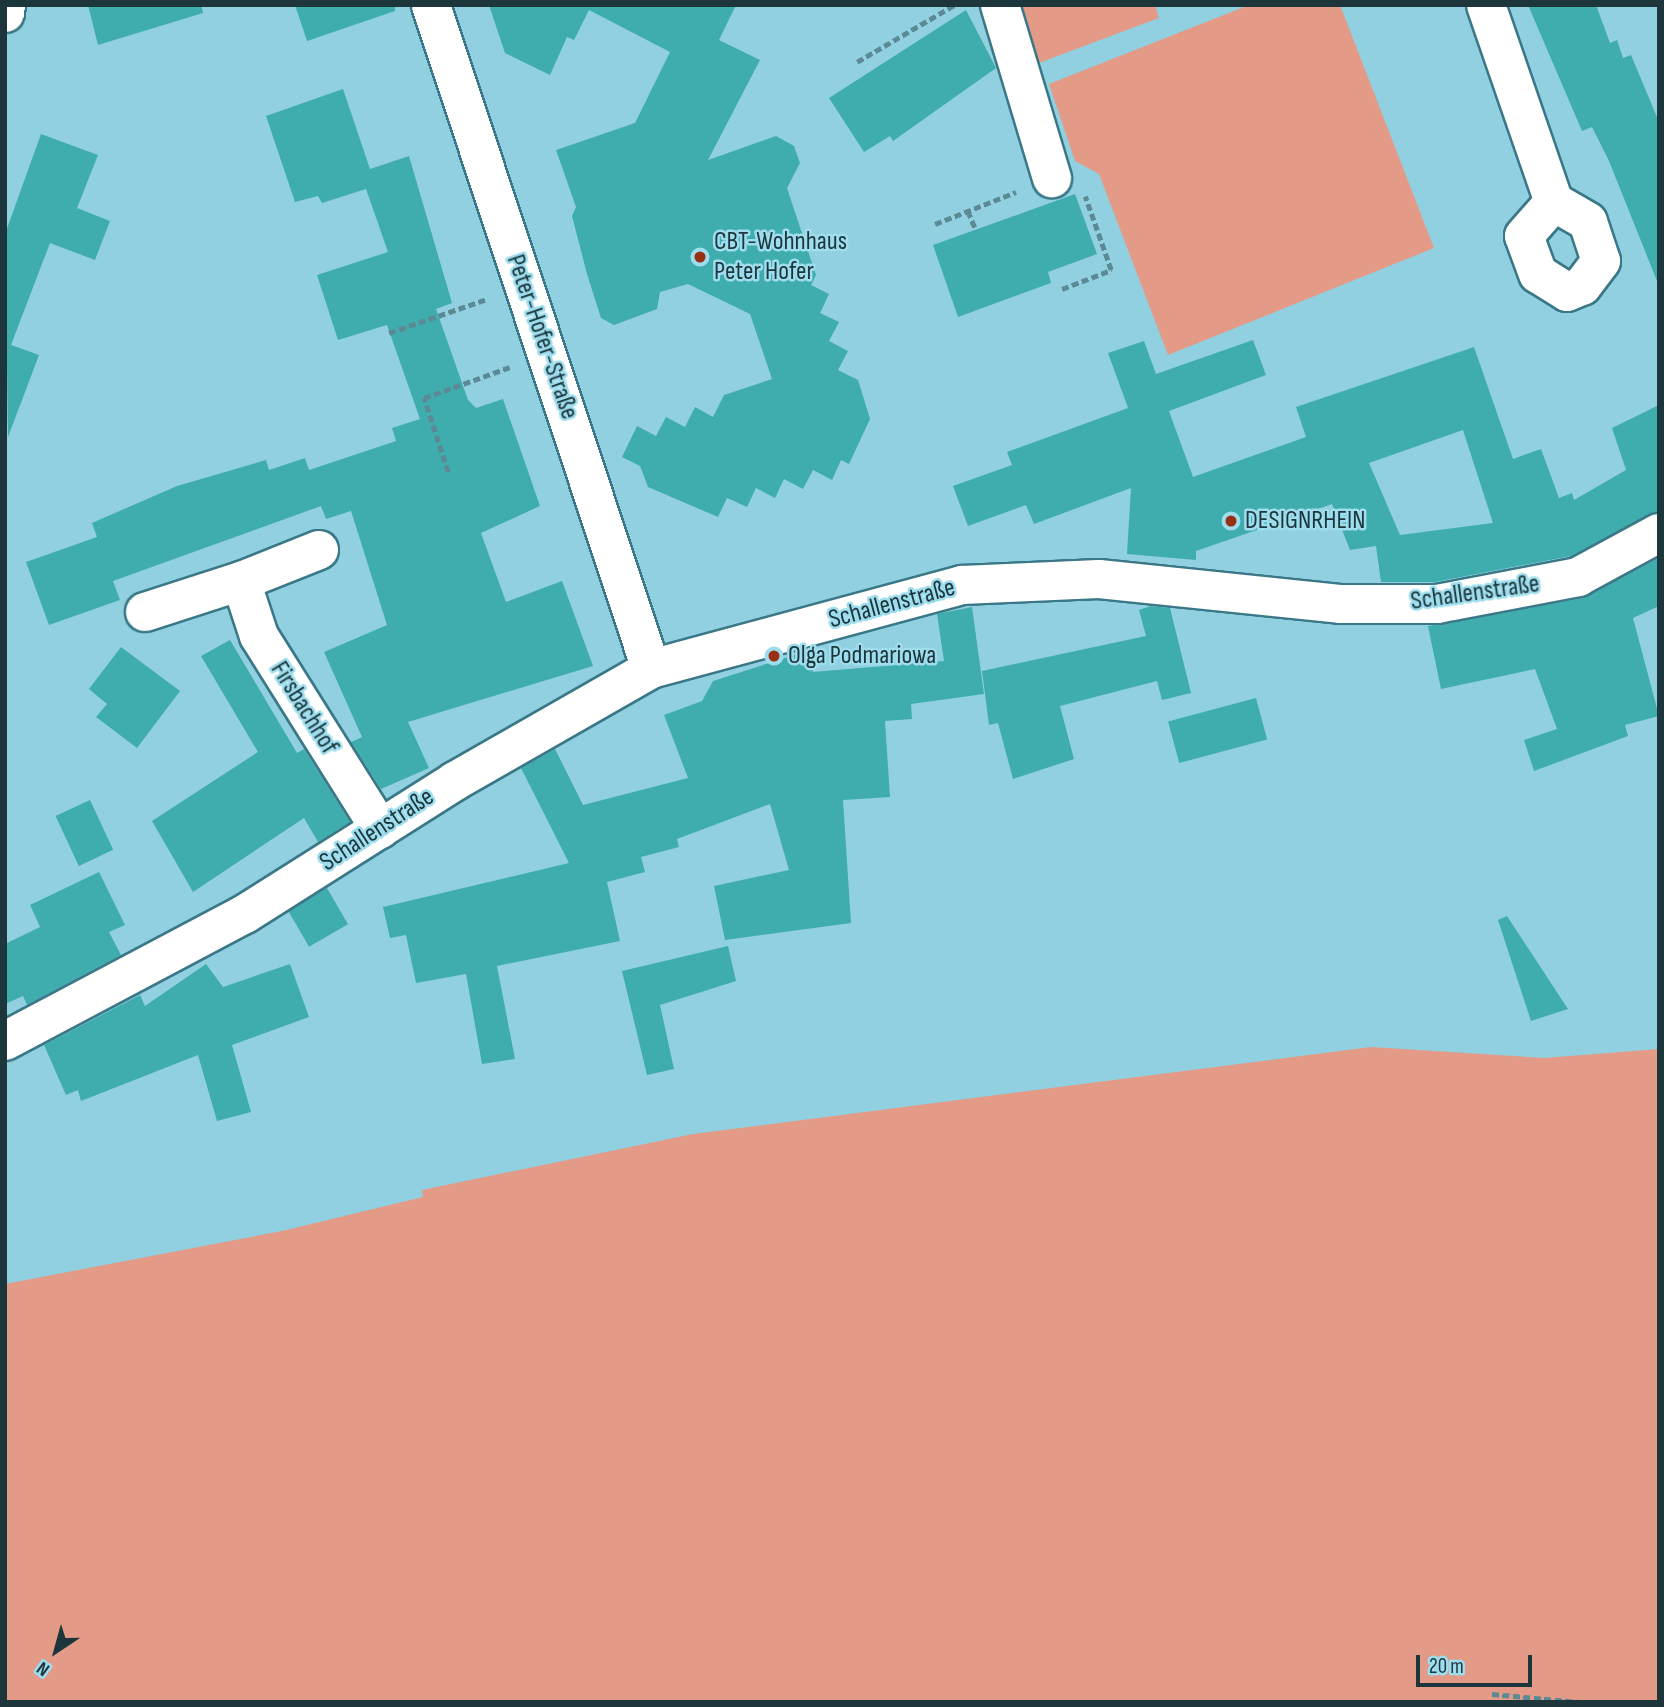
<!DOCTYPE html>
<html>
<head>
<meta charset="utf-8">
<style>
	body { margin:0 }
	#map { position:relative; width:1664px; height:1707px; overflow:hidden; background:#91d0e0; font-family:"Sofia Sans Condensed",sans-serif }
	div>[style] { position:absolute }
	.green>* { inset:0; background:#e39a87 }
	.building>* { inset:0; background:#3fadad; transform-origin:0 0 }
	.path>* { height:4.5px; margin-top:-2.25px; transform-origin:0; background:repeating-linear-gradient(90deg,#5b8994 0 7px,transparent 0 10.5px) }
	.roads { filter:drop-shadow(2px 0 #3a7887) drop-shadow(-2px 0 #3a7887) drop-shadow(0 2px #3a7887) drop-shadow(0 -2px #3a7887) }
	.street>* { height:38px; margin:-19px; padding:0 19px; transform-origin:19px; border-radius:19px; background:#fff }
	.dots>* { width:19px; height:19px; translate:-50% -50%; box-sizing:border-box; border:4px solid #9edded; border-radius:50% }
	span { translate:-50% -50%; white-space:nowrap; text-align:center; line-height:1.15; -webkit-text-stroke:5px #9edded; paint-order:stroke }
	.poi-label { font-size:26px; color:#1c363c }
	.left { translate:0 -50%; text-align:left }
	.street-label { font-size:26px; color:#1c363c }
	.frame { position:absolute; inset:0; border:7px solid #1c363c; pointer-events:none }
	.north { position:absolute; left:21px; top:1616px; width:70px; height:70px; -webkit-text-stroke:5px #9edded; paint-order:stroke; rotate:216deg; font-size:19px; font-weight:700; line-height:28px; text-align:center; color:#1c363c }
	.north::after { content:''; display:block; margin:auto; width:24px; height:32px; background:#1c363c; clip-path:polygon(50% 0,100% 100%,50% 72%,0 100%) }
	.scale { position:absolute; left:1416px; top:1655px; width:116px; height:32px; box-sizing:border-box; border:4px solid #1c363c; border-top:0; padding-left:9px; font-size:21px; line-height:24px; white-space:nowrap; color:#1c363c; -webkit-text-stroke:5px #9edded; paint-order:stroke }
</style>
</head>
<body>
<div id="map">
	<div class="green">
		<div style="clip-path:polygon(1020px 5px,1155px 5px,1159px 18px,1039px 63px)"></div>
		<div style="clip-path:polygon(1249px 5px,1340px 5px,1434px 248px,1168px 355px,1099px 174px,1075px 161px,1049px 84px)"></div>
		<div style="clip-path:polygon(1371px 1047px,1544px 1058px,1659px 1049px,1659px 1702px,5px 1702px,5px 1284px,282px 1231px,423px 1197px,422px 1190px,693px 1134px)"></div>
	</div>
	<div class="building">
		<div style="clip-path:polygon(88px 5px,201px 5px,203px 13px,98px 45px)"></div>
		<div style="clip-path:polygon(295px 5px,395px 5px,395px 11px,307px 41px)"></div>
		<div style="clip-path:polygon(489px 5px,736px 5px,719px 40px,760px 60px,708px 160px,776px 136px,794px 146px,800px 163px,787px 188px,816px 275px,811px 285px,829px 294px,820px 313px,839px 322px,829px 341px,848px 351px,838px 370px,858px 380px,870px 419px,849px 464px,841px 460px,832px 480px,813px 470px,803px 489px,784px 479px,775px 498px,756px 488px,747px 507px,727px 498px,718px 517px,648px 487px,640px 466px,622px 457px,637px 426px,656px 436px,666px 417px,685px 427px,695px 407px,713px 417px,724px 395px,772px 379px,750px 314px,688px 284px,660px 292px,657px 309px,614px 325px,601px 318px,587px 274px,572px 216px,576px 207px,556px 150px,635px 123px,670px 52px,589px 10px,574px 40px,567px 37px,550px 75px,505px 53px)"></div>
		<div style="clip-path:polygon(1528px 5px,1596px 5px,1610px 43px,1617px 40px,1623px 58px,1631px 55px,1659px 122px,1659px 286px,1609px 161px,1592px 127px,1582px 131px)"></div>
		<div style="clip-path:polygon(966px 10px,996px 68px,893px 141px,890px 136px,864px 152px,829px 98px)"></div>
		<div style="clip-path:polygon(343px 89px,370px 169px,409px 156px,452px 303px,436px 309px,468px 400px,476px 408px,503px 399px,540px 506px,481px 533px,506px 602px,562px 581px,593px 666px,408px 722px,429px 768px,381px 789px,351px 742px,362px 737px,324px 652px,387px 625px,351px 511px,326px 519px,321px 506px,113px 581px,120px 600px,49px 625px,26px 562px,97px 537px,92px 523px,177px 486px,266px 460px,269px 470px,305px 458px,309px 470px,396px 441px,392px 428px,420px 419px,387px 325px,338px 340px,317px 275px,388px 252px,366px 189px,322px 203px,318px 196px,295px 202px,266px 116px)"></div>
		<div style="clip-path:polygon(41px 134px,98px 155px,77px 208px,110px 221px,95px 260px,50px 243px,11px 345px,39px 355px,8px 437px,5px 234px)"></div>
		<div style="clip-path:polygon(1075px 194px,1097px 254px,1048px 272px,1051px 283px,958px 317px,933px 245px)"></div>
		<div style="clip-path:polygon(evenodd,1253px 340px,1266px 375px,1169px 411px,1193px 477px,1306px 437px,1296px 407px,1474px 347px,1513px 459px,1541px 449px,1559px 498px,1572px 493px,1574px 500px,1626px 470px,1612px 428px,1659px 405px,1659px 511px,1571px 556px,1435px 582px,1381px 582px,1376px 546px,1350px 550px,1332px 504px,1196px 551px,1196px 560px,1127px 554px,1131px 488px,1034px 524px,1026px 505px,968px 526px,953px 486px,1012px 465px,1007px 452px,1128px 408px,1108px 353px,1144px 341px,1156px 374px,1253px 340px,1463px 430px,1493px 523px,1400px 535px,1369px 463px,1463px 430px)"></div>
		<div style="clip-path:polygon(1659px 558px,1659px 606px,1633px 618px,1659px 716px,1625px 725px,1628px 736px,1534px 771px,1524px 740px,1557px 729px,1535px 669px,1441px 689px,1428px 626px,1583px 598px)"></div>
		<div style="clip-path:polygon(1151px 606px,1170px 608px,1191px 693px,1162px 700px,1157px 681px,1060px 706px,1074px 759px,1013px 779px,998px 723px,989px 725px,982px 671px,1146px 636px,1139px 610px)"></div>
		<div style="clip-path:polygon(972px 607px,984px 694px,911px 704px,912px 719px,885px 721px,890px 797px,843px 800px,851px 923px,725px 940px,714px 886px,789px 870px,770px 804px,677px 839px,679px 847px,641px 857px,645px 872px,607px 882px,620px 941px,497px 966px,515px 1059px,482px 1064px,466px 974px,416px 983px,406px 935px,390px 938px,383px 907px,569px 863px,521px 768px,555px 749px,583px 805px,688px 778px,664px 715px,702px 701px,713px 681px,807px 651px,813px 672px,944px 661px,937px 614px)"></div>
		<div style="clip-path:polygon(230px 640px,297px 753px,304px 749px,350px 822px,318px 842px,304px 818px,193px 892px,152px 821px,258px 752px,201px 656px)"></div>
		<div style="clip-path:polygon(121px 647px,180px 691px,137px 748px,96px 717px,107px 704px,89px 689px)"></div>
		<div style="left:1256px;top:698px;width:43px;height:91px;rotate:75deg"></div>
		<div style="left:90px;top:800px;width:55px;height:38px;rotate:65deg"></div>
		<div style="clip-path:polygon(99px 872px,125px 925px,109px 932px,121px 955px,27px 1005px,23px 996px,5px 1004px,5px 944px,40px 927px,30px 905px)"></div>
		<div style="left:327px;top:888px;width:42px;height:45px;rotate:60deg"></div>
		<div style="clip-path:polygon(1507px 916px,1568px 1009px,1531px 1021px,1498px 920px)"></div>
		<div style="clip-path:polygon(728px 946px,736px 981px,660px 1005px,674px 1069px,647px 1075px,622px 971px)"></div>
		<div style="clip-path:polygon(206px 964px,223px 987px,290px 964px,309px 1017px,232px 1045px,251px 1112px,217px 1121px,198px 1055px,81px 1101px,78px 1090px,66px 1095px,44px 1045px,140px 995px,145px 1006px)"></div>
	</div>
	<div class="path">
		<div style="left:857px;top:62px;width:113px;rotate:-30.4deg"></div>
		<div style="left:968px;top:211px;width:21px;rotate:67deg"></div>
		<div style="left:935px;top:224px;width:87px;rotate:-21.6deg"></div>
		<div style="left:1062px;top:289px;width:53px;rotate:-21.2deg"></div>
		<div style="left:1111px;top:270px;width:78px;rotate:-109.4deg"></div>
		<div style="left:389px;top:333px;width:104px;rotate:-19.1deg"></div>
		<div style="left:448px;top:472px;width:78px;rotate:-108deg"></div>
		<div style="left:424px;top:398px;width:91px;rotate:-19.8deg"></div>
		<div style="left:1492px;top:1694px;width:88px;rotate:5.2deg"></div>
	</div>
	<div class="roads">
		<div class="street">
			<div style="left:431px;top:5px;width:699px;rotate:71.67deg"></div>
			<div style="left:1000px;top:5px;width:181px;rotate:73.3deg"></div>
			<div style="left:1486px;top:5px;width:208px;rotate:71deg"></div>
			<div style="left:1554px;top:202px;width:39px;rotate:30deg"></div>
			<div style="left:1588px;top:222px;width:41px;rotate:71.6deg"></div>
			<div style="left:1601px;top:261px;width:31px;rotate:127deg"></div>
			<div style="left:1582px;top:286px;width:16px;rotate:158deg"></div>
			<div style="left:1567px;top:292px;width:34px;rotate:-148deg"></div>
			<div style="left:1538px;top:274px;width:40px;rotate:-110.2deg"></div>
			<div style="left:1524px;top:236px;width:45px;rotate:-48.6deg"></div>
			<div style="left:5px;top:13px;width:8px;rotate:-83deg"></div>
			<div style="left:319px;top:550px;width:84px;rotate:158.3deg"></div>
			<div style="left:241px;top:581px;width:58px;rotate:71.9deg"></div>
			<div style="left:259px;top:636px;width:228px;rotate:57.9deg"></div>
			<div style="left:145px;top:612px;width:101px;rotate:-17.9deg"></div>
			<div style="left:5px;top:1041px;width:272px;rotate:-27.9deg"></div>
			<div style="left:245px;top:914px;width:249px;rotate:-32.3deg"></div>
			<div style="left:455px;top:781px;width:226px;rotate:-29.7deg"></div>
			<div style="left:651px;top:669px;width:322px;rotate:-15.1deg"></div>
			<div style="left:962px;top:585px;width:137px;rotate:-2.5deg"></div>
			<div style="left:1099px;top:579px;width:242px;rotate:5.9deg"></div>
			<div style="left:1340px;top:604px;width:97px"></div>
			<div style="left:1437px;top:604px;width:144px;rotate:-10.8deg"></div>
			<div style="left:1578px;top:577px;width:92px;rotate:-28.5deg"></div>
		</div>
	</div>
	<div class="dots">
		<div style="left:700px;top:257px;background:#983014"></div>
		<div style="left:1231px;top:521px;background:#983014"></div>
		<div style="left:774px;top:656px;background:#983014"></div>
	</div>
	<div class="poi-label">
		<span class="left" style="left:714px;top:257px">CBT-Wohnhaus<br>Peter Hofer</span>
		<span class="left" style="left:1245px;top:521px">DESIGNRHEIN</span>
		<span class="left" style="left:788px;top:656px">Olga Podmariowa</span>
	</div>
	<div class="street-label">
		<span style="left:542px;top:337px;rotate:71deg">Peter-Hofer-Straße</span>
		<span style="left:1475px;top:593px;rotate:-8deg">Schallenstraße</span>
		<span style="left:892px;top:604px;rotate:-15deg">Schallenstraße</span>
		<span style="left:304px;top:708px;rotate:58deg">Firsbachhof</span>
		<span style="left:377px;top:830px;rotate:-33deg">Schallenstraße</span>
	</div>
	<div class="frame"></div>
	<div class="north">N</div>
	<div class="scale">20 m</div>
</div>
</body>
</html>
